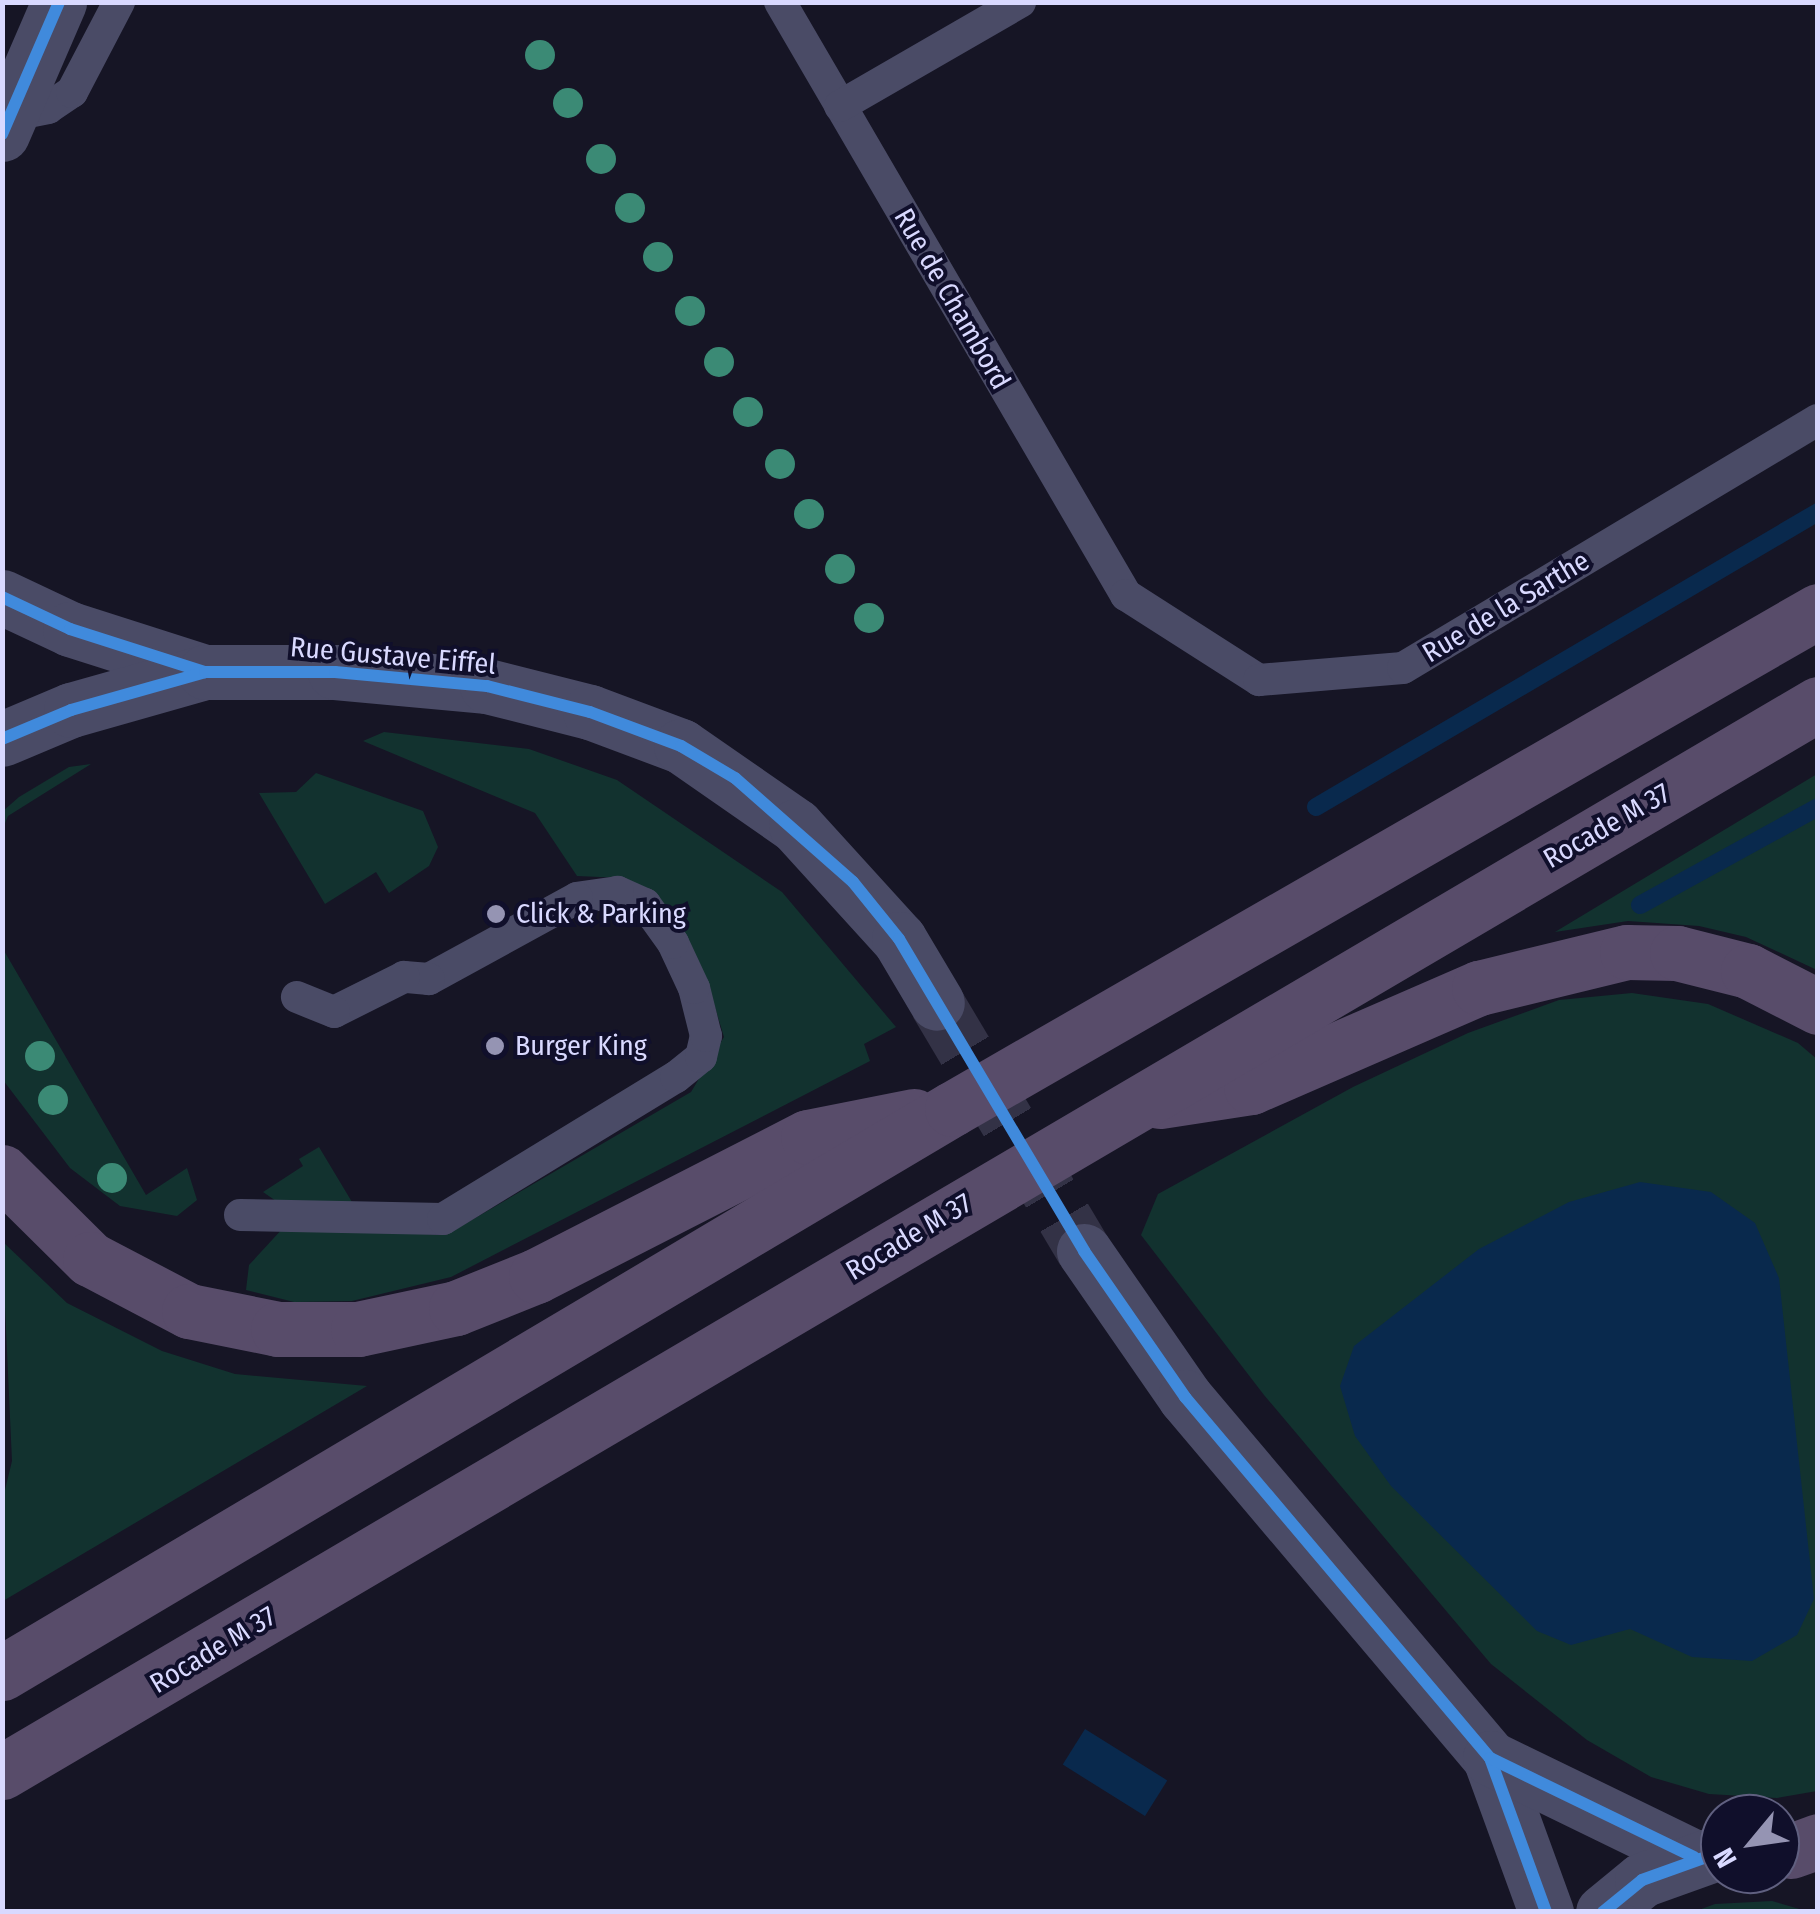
<!DOCTYPE html>
<html>
<head>
<meta charset="utf-8">
<style>
	body { margin:0 }
	#map { position:relative; width:1820px; height:1914px; overflow:hidden; background:#161525; font-family:"Fira Sans Condensed",sans-serif }
	div>[style] { position:absolute }
	.green>* { inset:0; background:#12322f }
	.water>* { inset:0; background:#09294d; transform-origin:0 0 }
	.stream>* { height:18px; margin:-9px; padding:0 9px; transform-origin:9px; border-radius:9px; background:#09294d }
	.tertiary-tunnel>* { height:55px; margin-top:-27.5px; transform-origin:0; background:repeating-linear-gradient(90deg,#333246 0 55px,transparent 0 83px) }
	.service>* { height:32px; margin:-16px; padding:0 16px; transform-origin:16px; border-radius:16px; background:#4a4b66 }
	.tertiary>* { height:55px; margin:-27.5px; padding:0 27.5px; transform-origin:27.5px; border-radius:27.5px; background:#4a4b66 }
	.trunk>* { height:55px; margin:-27.5px; padding:0 27.5px; transform-origin:27.5px; border-radius:27.5px; background:#584c6a }
	.cycleway>* { height:12px; margin:-6px; padding:0 6px; transform-origin:6px; border-radius:6px; background:#408adc }
	.trees>* { width:30px; height:30px; margin:-15px; border-radius:50%; background:#3b8a75 }
	.dots>* { width:28px; height:28px; translate:-50% -50%; box-sizing:border-box; border:5px solid #100f2b; border-radius:50% }
	span { translate:-50% -50%; white-space:nowrap; text-align:center; line-height:1.15; -webkit-text-stroke:8px #100f2b; paint-order:stroke }
	.street-label { font-size:28px; color:#d9d9ff }
	.poi-label { font-size:28px; color:#d9d9ff }
	.left { translate:0 -50%; text-align:left }
	.frame { position:absolute; inset:0; border:5px solid #d9d9ff; pointer-events:none }
	.north { position:absolute; left:1700px; top:1794px; width:100px; height:100px; box-sizing:border-box; background:#100f2b; border:2px solid #606080; border-radius:50%; rotate:241deg; font-size:28px; font-weight:700; line-height:40px; text-align:center; color:#d9d9ff }
	.north::after { content:''; display:block; margin:auto; width:35px; height:45px; background:#9594b3; clip-path:polygon(50% 0,100% 100%,50% 72%,0 100%) }
</style>
</head>
<body>
<div id="map">
	<div class="green">
		<div style="clip-path:polygon(384px 732px,529px 749px,617px 780px,782px 892px,896px 1027px,864px 1044px,870px 1061px,451px 1277px,352px 1301px,294px 1302px,246px 1290px,249px 1265px,284px 1227px,446px 1235px,691px 1092px,724px 1037px,707px 981px,623px 878px,577px 876px,535px 813px,363px 741px)"></div>
		<div style="clip-path:polygon(91px 764px,8px 816px,3px 828px,3px 811px,19px 797px,69px 767px)"></div>
		<div style="clip-path:polygon(316px 773px,423px 811px,438px 847px,429px 866px,389px 893px,376px 872px,325px 904px,259px 793px,296px 792px)"></div>
		<div style="clip-path:polygon(1817px 774px,1817px 970px,1746px 937px,1699px 926px,1628px 921px,1555px 932px)"></div>
		<div style="clip-path:polygon(3px 949px,146px 1195px,187px 1168px,197px 1200px,177px 1216px,120px 1206px,70px 1168px,3px 1080px)"></div>
		<div style="clip-path:polygon(1632px 993px,1708px 1004px,1798px 1043px,1818px 1060px,1817px 1791px,1777px 1798px,1709px 1794px,1651px 1777px,1587px 1740px,1491px 1664px,1264px 1395px,1141px 1235px,1158px 1194px,1353px 1087px,1468px 1033px,1559px 1000px)"></div>
		<div style="clip-path:polygon(319px 1147px,352px 1202px,276px 1201px,263px 1192px,303px 1166px,299px 1159px)"></div>
		<div style="clip-path:polygon(2px 1241px,67px 1303px,162px 1351px,235px 1374px,367px 1386px,3px 1601px,3px 1498px,12px 1461px)"></div>
		<div style="clip-path:polygon(1772px 1901px,1806px 1911px,1696px 1911px,1715px 1904px)"></div>
	</div>
	<div class="water">
		<div style="clip-path:polygon(1640px 1182px,1711px 1192px,1755px 1223px,1779px 1278px,1814px 1599px,1797px 1635px,1752px 1661px,1692px 1657px,1630px 1629px,1571px 1645px,1537px 1631px,1391px 1486px,1355px 1436px,1340px 1386px,1354px 1346px,1479px 1249px,1569px 1202px)"></div>
		<div style="left:1085px;top:1729px;width:97px;height:42px;rotate:32deg"></div>
	</div>
	<div class="stream">
		<div style="left:1316px;top:807px;width:582px;rotate:-30.44deg"></div>
		<div style="left:1640px;top:905px;width:203px;rotate:-28.8deg"></div>
	</div>
	<div class="tertiary-tunnel">
		<div style="left:937px;top:1003px;width:288px;rotate:59.3deg"></div>
	</div>
	<div class="service">
		<div style="left:780px;top:2px;width:687px;rotate:59.74deg"></div>
		<div style="left:1126px;top:595px;width:158px;rotate:32.6deg"></div>
		<div style="left:1259px;top:680px;width:144px;rotate:-4.8deg"></div>
		<div style="left:1403px;top:668px;width:483px;rotate:-30.9deg"></div>
		<div style="left:840px;top:106px;width:208px;rotate:-30deg"></div>
		<div style="left:13px;top:115px;width:36px;rotate:-11deg"></div>
		<div style="left:48px;top:108px;width:29px;rotate:-34deg"></div>
		<div style="left:72px;top:92px;width:102px;rotate:-62.4deg"></div>
		<div style="left:240px;top:1215px;width:203px;rotate:1.1deg"></div>
		<div style="left:443px;top:1219px;width:273px;rotate:-31.4deg"></div>
		<div style="left:676px;top:1077px;width:32px;rotate:-39deg"></div>
		<div style="left:701px;top:1057px;width:22px;rotate:-77deg"></div>
		<div style="left:706px;top:1036px;width:49px;rotate:-104deg"></div>
		<div style="left:694px;top:988px;width:50px;rotate:-115deg"></div>
		<div style="left:673px;top:943px;width:48px;rotate:-125.7deg"></div>
		<div style="left:645px;top:904px;width:30px;rotate:-156deg"></div>
		<div style="left:618px;top:892px;width:41px;rotate:171.7deg"></div>
		<div style="left:577px;top:898px;width:169px;rotate:151.3deg"></div>
		<div style="left:429px;top:979px;width:25px;rotate:-175deg"></div>
		<div style="left:404px;top:977px;width:78px;rotate:153.4deg"></div>
		<div style="left:334px;top:1012px;width:40px;rotate:-158deg"></div>
	</div>
	<div class="tertiary">
		<div style="left:2px;top:134px;width:144px;rotate:-66.6deg"></div>
		<div style="left:2px;top:597px;width:75px;rotate:25.2deg"></div>
		<div style="left:70px;top:629px;width:142px;rotate:17.7deg"></div>
		<div style="left:2px;top:739px;width:75px;rotate:-22.8deg"></div>
		<div style="left:71px;top:710px;width:139px;rotate:-15.8deg"></div>
		<div style="left:205px;top:672px;width:130px"></div>
		<div style="left:335px;top:672px;width:153px;rotate:5.3deg"></div>
		<div style="left:487px;top:686px;width:106px;rotate:14.2deg"></div>
		<div style="left:590px;top:712px;width:97px;rotate:20.5deg"></div>
		<div style="left:681px;top:746px;width:140px;rotate:34.8deg"></div>
		<div style="left:796px;top:826px;width:153px;rotate:47.7deg"></div>
		<div style="left:899px;top:939px;width:74px;rotate:59.3deg"></div>
		<div style="left:1084px;top:1251px;width:178px;rotate:55.3deg"></div>
		<div style="left:1185px;top:1397px;width:473px;rotate:49.8deg"></div>
		<div style="left:1490px;top:1758px;width:164px;rotate:70deg"></div>
		<div style="left:1490px;top:1758px;width:227px;rotate:25.9deg"></div>
		<div style="left:1603px;top:1912px;width:50px;rotate:-39.4deg"></div>
		<div style="left:1642px;top:1880px;width:80px;rotate:-19.8deg"></div>
	</div>
	<div class="trunk">
		<div style="left:1160px;top:1101px;width:92px;rotate:-8.7deg"></div>
		<div style="left:1251px;top:1087px;width:249px;rotate:-23.5deg"></div>
		<div style="left:1479px;top:988px;width:152px;rotate:-13.7deg"></div>
		<div style="left:1627px;top:952px;width:50px;rotate:1.1deg"></div>
		<div style="left:1677px;top:953px;width:73px;rotate:14.2deg"></div>
		<div style="left:1748px;top:971px;width:79px;rotate:27.2deg"></div>
		<div style="left:2px;top:1172px;width:124px;rotate:44.7deg"></div>
		<div style="left:90px;top:1259px;width:112px;rotate:27.7deg"></div>
		<div style="left:189px;top:1311px;width:91px;rotate:11.4deg"></div>
		<div style="left:278px;top:1329px;width:80px"></div>
		<div style="left:358px;top:1329px;width:100px;rotate:-12.1deg"></div>
		<div style="left:456px;top:1308px;width:86px;rotate:-21.8deg"></div>
		<div style="left:536px;top:1276px;width:305px;rotate:-27.1deg"></div>
		<div style="left:808px;top:1137px;width:108px;rotate:-11.2deg"></div>
		<div style="left:2px;top:1673px;width:1105px;rotate:-30.7deg"></div>
		<div style="left:952px;top:1109px;width:999px;rotate:-29.9deg"></div>
		<div style="left:2px;top:1772px;width:2107px;rotate:-30.46deg"></div>
		<div style="left:1791px;top:1851px;width:29px;rotate:-20deg"></div>
	</div>
	<div class="cycleway">
		<div style="left:2px;top:134px;width:144px;rotate:-66.6deg"></div>
		<div style="left:2px;top:597px;width:75px;rotate:25.2deg"></div>
		<div style="left:70px;top:629px;width:142px;rotate:17.7deg"></div>
		<div style="left:2px;top:739px;width:75px;rotate:-22.8deg"></div>
		<div style="left:71px;top:710px;width:139px;rotate:-15.8deg"></div>
		<div style="left:205px;top:672px;width:130px"></div>
		<div style="left:335px;top:672px;width:153px;rotate:5.3deg"></div>
		<div style="left:487px;top:686px;width:106px;rotate:14.2deg"></div>
		<div style="left:590px;top:712px;width:97px;rotate:20.5deg"></div>
		<div style="left:681px;top:746px;width:63px;rotate:30.7deg"></div>
		<div style="left:735px;top:778px;width:157px;rotate:41.4deg"></div>
		<div style="left:853px;top:882px;width:73px;rotate:51.1deg"></div>
		<div style="left:899px;top:939px;width:363px;rotate:59.3deg"></div>
		<div style="left:1084px;top:1251px;width:178px;rotate:55.3deg"></div>
		<div style="left:1185px;top:1397px;width:473px;rotate:49.8deg"></div>
		<div style="left:1490px;top:1758px;width:164px;rotate:70deg"></div>
		<div style="left:1490px;top:1758px;width:227px;rotate:25.9deg"></div>
		<div style="left:1603px;top:1912px;width:50px;rotate:-39.4deg"></div>
		<div style="left:1642px;top:1880px;width:83px;rotate:-19.7deg"></div>
	</div>
	<div class="trees">
		<div style="left:540px;top:55px"></div>
		<div style="left:568px;top:103px"></div>
		<div style="left:601px;top:159px"></div>
		<div style="left:630px;top:208px"></div>
		<div style="left:658px;top:257px"></div>
		<div style="left:690px;top:311px"></div>
		<div style="left:719px;top:362px"></div>
		<div style="left:748px;top:412px"></div>
		<div style="left:780px;top:464px"></div>
		<div style="left:809px;top:514px"></div>
		<div style="left:840px;top:569px"></div>
		<div style="left:869px;top:618px"></div>
		<div style="left:40px;top:1056px"></div>
		<div style="left:53px;top:1100px"></div>
		<div style="left:112px;top:1178px"></div>
	</div>
	<div class="dots">
		<div style="left:496px;top:914px;background:#9594b3"></div>
		<div style="left:495px;top:1046px;background:#9594b3"></div>
	</div>
	<div class="street-label">
		<span style="left:952px;top:299px;rotate:60deg">Rue de Chambord</span>
		<span style="left:1506px;top:607px;rotate:-31deg">Rue de la Sarthe</span>
		<span style="left:393px;top:656px;rotate:5deg">Rue Gustave Eiffel</span>
		<span style="left:1607px;top:826px;rotate:-30deg">Rocade M 37</span>
		<span style="left:909px;top:1237px;rotate:-31deg">Rocade M 37</span>
		<span style="left:213px;top:1650px;rotate:-31deg">Rocade M 37</span>
	</div>
	<div class="poi-label">
		<span class="left" style="left:516px;top:914px">Click &amp; Parking</span>
		<span class="left" style="left:515px;top:1046px">Burger King</span>
	</div>
	<div class="frame"></div>
	<div class="north">N</div>
</div>
</body>
</html>
